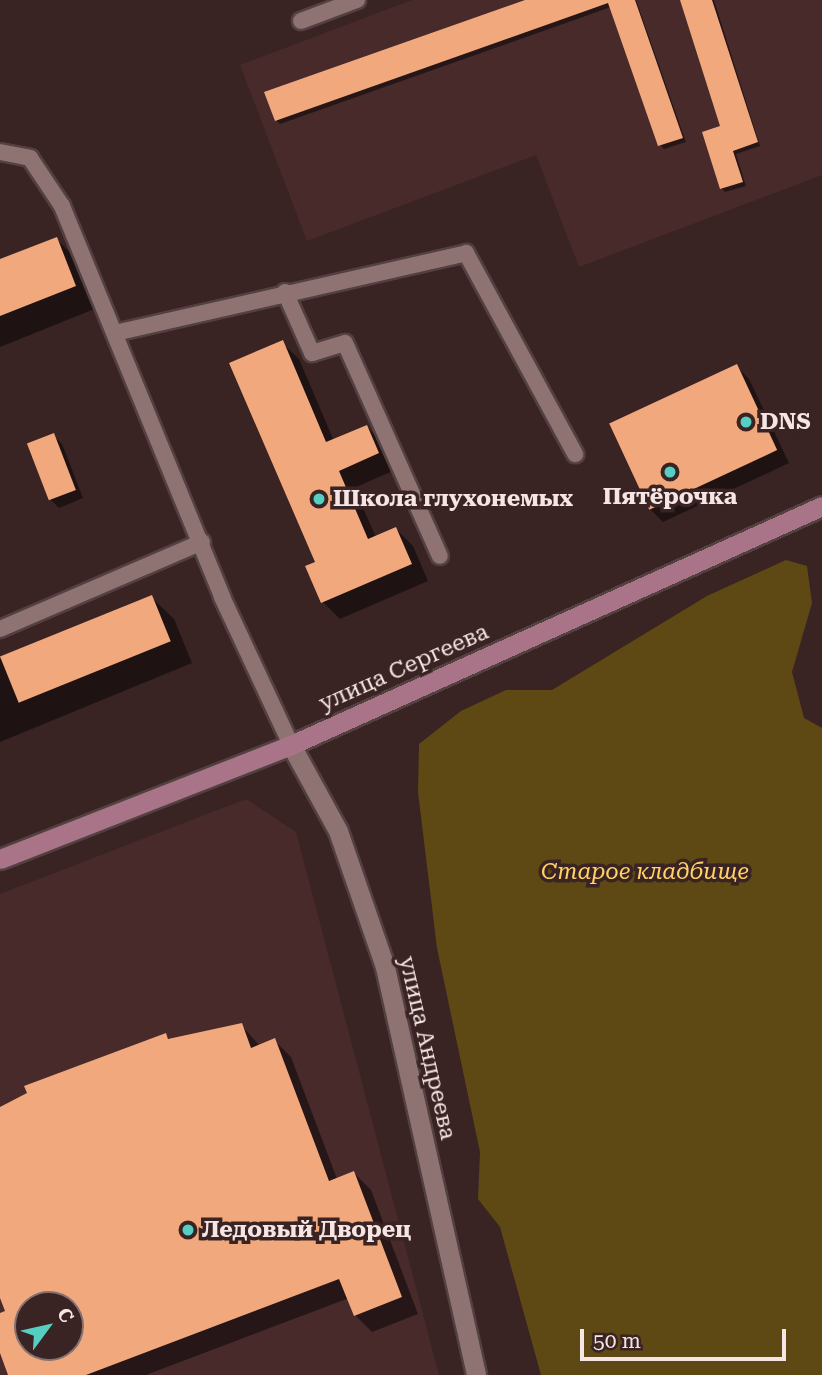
<!DOCTYPE html>
<html>
<head>
<meta charset="utf-8">
<style>
	body { margin:0 }
	#map { position:relative; width:822px; height:1375px; overflow:hidden; background:#3a2323; font-family:"Roboto Serif",serif }
	div>[style] { position:absolute }
	.built>* { inset:0; background:#482a2b }
	.green>* { inset:0; background:#5e4914 }
	.shadow>* { inset:0; background:#0007 }
	.building>* { inset:0; background:#f1a87c; transform-origin:0 0 }
	.roads { filter:drop-shadow(2px 0 #534041) drop-shadow(-2px 0 #534041) drop-shadow(0 2px #534041) drop-shadow(0 -2px #534041) }
	.service>* { height:16px; margin:-8px; padding:0 8px; transform-origin:8px; border-radius:8px; background:#8f7373 }
	.minor>* { height:19px; margin:-9.5px; padding:0 9.5px; transform-origin:9.5px; border-radius:9.5px; background:#8f7373 }
	.secondary>* { height:19px; margin:-9.5px; padding:0 9.5px; transform-origin:9.5px; border-radius:9.5px; background:#a97488 }
	.dots>* { width:19px; height:19px; translate:-50% -50%; box-sizing:border-box; border:4px solid #3a2323; border-radius:50% }
	span { translate:-50% -50%; white-space:nowrap; text-align:center; line-height:1.15; -webkit-text-stroke:7px #3a2323; paint-order:stroke }
	.poi-label { font-size:23px; color:#f5e5e5; font-weight:700 }
	.left { translate:0 -50%; text-align:left }
	.street-label { font-size:23px; color:#f5e5e5 }
	.park-label { font-size:23px; color:#ffd166; font-style:italic }
	.north { position:absolute; left:14px; top:1291px; width:70px; height:70px; box-sizing:border-box; background:#3a2323; border:2px solid #857171; border-radius:50%; rotate:57deg; font-size:19px; font-weight:700; line-height:28px; text-align:center; color:#f5e5e5 }
	.north::after { content:''; display:block; margin:auto; width:24px; height:32px; background:#56cec2; clip-path:polygon(50% 0,100% 100%,50% 72%,0 100%) }
	.scale { position:absolute; left:580px; top:1329px; width:206px; height:32px; box-sizing:border-box; border:4px solid #f5e5e5; border-top:0; padding-left:9px; font-size:21px; line-height:24px; white-space:nowrap; color:#f5e5e5; -webkit-text-stroke:5px #3a2323; paint-order:stroke }
</style>
</head>
<body>
<div id="map">
	<div class="built">
		<div style="clip-path:polygon(412px 0,822px 0,822px 175px,579px 267px,536px 155px,307px 241px,240px 65px)"></div>
		<div style="clip-path:polygon(evenodd,246px 799px,296px 832px,439px 1375px,0 1375px,0 894px,246px 799px,28px 1305px,70px 1305px,70px 1347px,28px 1347px,28px 1305px)"></div>
	</div>
	<div class="green">
		<div style="clip-path:polygon(786px 560px,807px 566px,812px 603px,792px 672px,804px 718px,822px 728px,822px 1375px,541px 1375px,500px 1227px,478px 1199px,480px 1152px,437px 948px,418px 792px,419px 744px,461px 711px,506px 690px,552px 690px,707px 596px)"></div>
	</div>
	<div class="shadow">
		<div style="clip-path:polygon(530px 0,636px 0,686px 142px,664px 149px,660px 145px,611px 7px,280px 124px,276px 120px)"></div>
		<div style="clip-path:polygon(682px 0,714px 0,760px 146px,736px 154px,746px 186px,725px 192px,721px 188px,722px 127px)"></div>
		<div style="clip-path:polygon(56px 239px,79px 261px,97px 308px,0 347px,0 261px)"></div>
		<div style="clip-path:polygon(282px 343px,299px 359px,334px 441px,367px 427px,384px 444px,395px 470px,354px 488px,376px 537px,396px 529px,413px 546px,428px 581px,340px 619px,323px 602px)"></div>
		<div style="clip-path:polygon(736px 366px,749px 379px,789px 463px,663px 522px,650px 509px)"></div>
		<div style="clip-path:polygon(54px 436px,62px 444px,83px 498px,59px 508px,50px 499px)"></div>
		<div style="clip-path:polygon(151px 597px,174px 619px,192px 663px,0 742px,0 659px)"></div>
		<div style="clip-path:polygon(evenodd,241px 1025px,260px 1046px,274px 1040px,291px 1057px,337px 1179px,354px 1173px,371px 1190px,418px 1314px,372px 1332px,355px 1315px,349px 1298px,146px 1375px,10px 1375px,0 1348px,0 1315px,7px 1312px,0 1293px,0 1110px,165px 1035px,171px 1040px,241px 1025px,28px 1305px,70px 1305px,70px 1347px,28px 1347px,28px 1305px)"></div>
	</div>
	<div class="building">
		<div style="clip-path:polygon(525px 0,635px 0,683px 138px,658px 146px,608px 3px,275px 121px,264px 92px)"></div>
		<div style="clip-path:polygon(680px 0,712px 0,758px 142px,733px 151px,743px 182px,720px 189px,702px 132px,720px 126px)"></div>
		<div style="clip-path:polygon(57px 237px,76px 286px,0 316px,0 259px)"></div>
		<div style="clip-path:polygon(283px 340px,326px 442px,367px 425px,379px 453px,339px 471px,368px 539px,396px 527px,412px 564px,321px 603px,305px 566px,315px 562px,229px 363px)"></div>
		<div style="left:737px;top:364px;width:95px;height:141px;rotate:65deg"></div>
		<div style="left:54px;top:433px;width:61px;height:29px;rotate:69deg"></div>
		<div style="left:152px;top:595px;width:50px;height:164px;rotate:68deg"></div>
		<div style="clip-path:polygon(evenodd,242px 1023px,251px 1048px,275px 1038px,329px 1181px,354px 1171px,402px 1297px,354px 1316px,339px 1279px,86px 1375px,8px 1375px,0 1353px,0 1313px,5px 1311px,0 1298px,0 1107px,27px 1093px,24px 1086px,166px 1033px,168px 1039px,242px 1023px,28px 1305px,70px 1305px,70px 1347px,28px 1347px,28px 1305px)"></div>
	</div>
	<div class="roads">
		<div class="service">
			<div style="left:301px;top:21px;width:60px;rotate:-20.6deg"></div>
			<div style="left:0;top:152px;width:31px;rotate:11deg"></div>
			<div style="left:30px;top:158px;width:58px;rotate:56.3deg"></div>
			<div style="left:62px;top:206px;width:422px;rotate:67.7deg"></div>
			<div style="left:222px;top:597px;width:163px;rotate:65deg"></div>
			<div style="left:285px;top:292px;width:67px;rotate:66.1deg"></div>
			<div style="left:312px;top:353px;width:34px;rotate:-17deg"></div>
			<div style="left:345px;top:343px;width:233px;rotate:66deg"></div>
			<div style="left:115px;top:333px;width:360px;rotate:-12.8deg"></div>
			<div style="left:466px;top:253px;width:229px;rotate:61.5deg"></div>
			<div style="left:0;top:629px;width:220px;rotate:-23.3deg"></div>
		</div>
		<div class="minor">
			<div style="left:291px;top:745px;width:98px;rotate:61.3deg"></div>
			<div style="left:338px;top:831px;width:144px;rotate:70.9deg"></div>
			<div style="left:385px;top:967px;width:418px;rotate:77.4deg"></div>
		</div>
		<div class="secondary">
			<div style="left:0;top:859px;width:313px;rotate:-21.4deg"></div>
			<div style="left:291px;top:745px;width:582px;rotate:-24.23deg"></div>
		</div>
	</div>
	<div class="dots">
		<div style="left:746px;top:422px;background:#56cec2"></div>
		<div style="left:670px;top:472px;background:#56cec2"></div>
		<div style="left:319px;top:499px;background:#56cec2"></div>
		<div style="left:188px;top:1230px;background:#56cec2"></div>
	</div>
	<div class="poi-label">
		<span class="left" style="left:760px;top:422px">DNS</span>
		<span style="left:670px;top:497px">Пятёрочка</span>
		<span class="left" style="left:333px;top:499px">Школа глухонемых</span>
		<span class="left" style="left:202px;top:1230px">Ледовый Дворец</span>
	</div>
	<div class="street-label">
		<span style="left:404px;top:668px;rotate:-24deg">улица Сергеева</span>
		<span style="left:427px;top:1048px;rotate:77deg">улица Андреева</span>
	</div>
	<div class="park-label">
		<span style="left:645px;top:872px">Старое кладбище</span>
	</div>
	<div class="north">С</div>
	<div class="scale">50 m</div>
</div>
</body>
</html>
